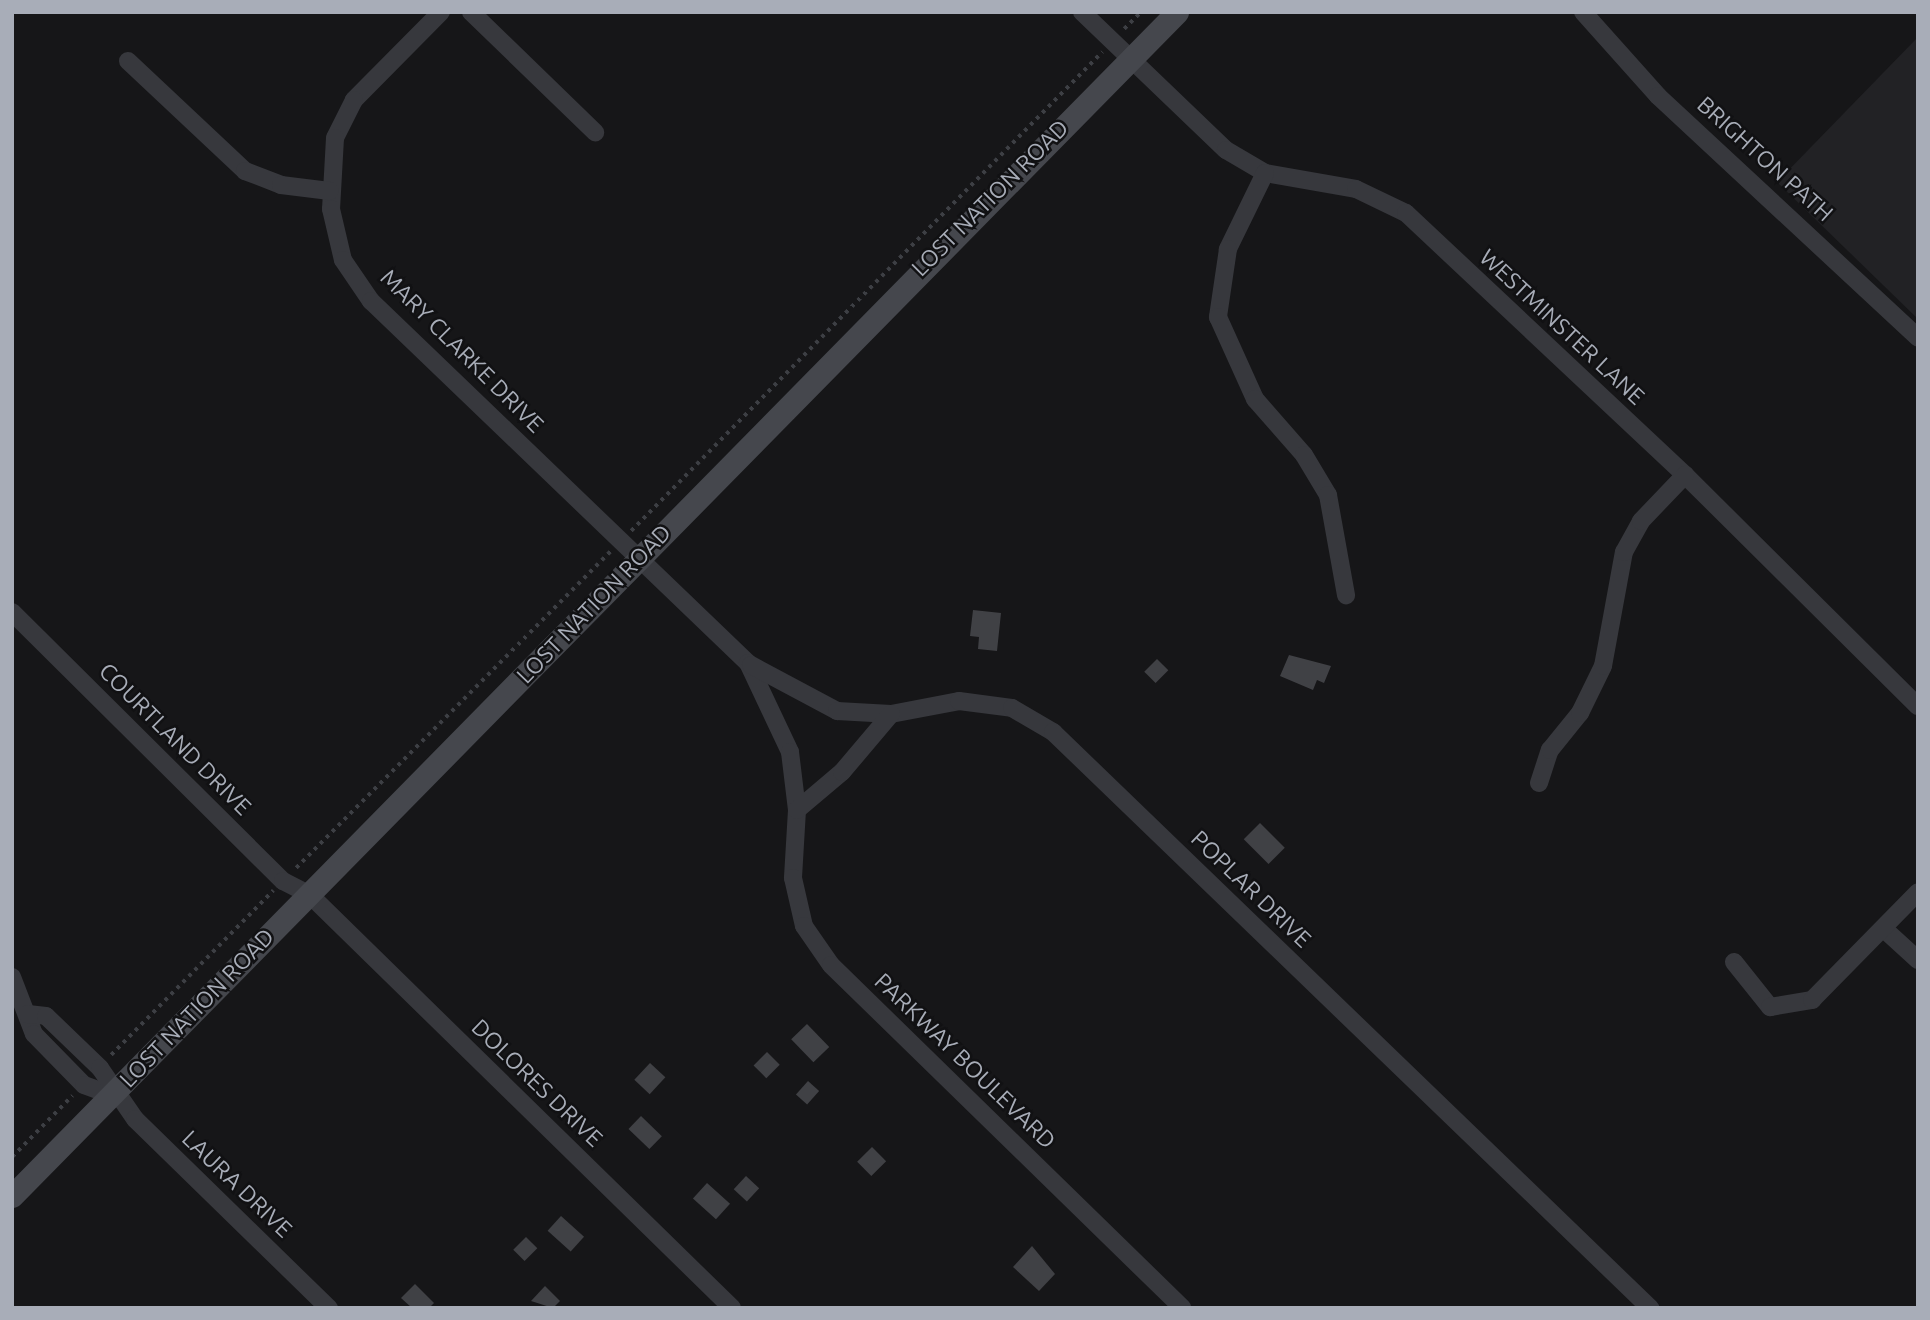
<!DOCTYPE html>
<html>
<head>
<meta charset="utf-8">
<style>
	body { margin:0 }
	#map { position:relative; width:1930px; height:1320px; overflow:hidden; background:#161618; font-family:Ubuntu,sans-serif }
	div>[style] { position:absolute }
	.built>* { inset:0; background:#222225 }
	.building>* { inset:0; background:#404145; transform-origin:0 0 }
	.path>* { height:3.5px; margin-top:-1.75px; transform-origin:0; background:repeating-linear-gradient(90deg,#3d3f44 0 3.5px,transparent 0 8.5px) }
	.street>* { height:18px; margin:-9px; padding:0 9px; transform-origin:9px; border-radius:9px; background:#37383d }
	.secondary>* { height:23px; margin:-11.5px; padding:0 11.5px; transform-origin:11.5px; border-radius:11.5px; background:#45474d }
	span { translate:-50% -50%; white-space:nowrap; text-align:center; line-height:1.15; -webkit-text-stroke:5px #111113; paint-order:stroke }
	.street-label { font-size:23px; color:#a8adb8 }
	.frame { position:absolute; inset:0; border:14px solid #a8adb8; pointer-events:none }
</style>
</head>
<body>
<div id="map">
	<div class="built">
		<div style="clip-path:polygon(1918px 37px,1918px 319px,1777px 182px)"></div>
	</div>
	<div class="building">
		<div style="clip-path:polygon(973px 610px,1001px 613px,997px 651px,978px 649px,979px 637px,970px 636px)"></div>
		<div style="clip-path:polygon(1289px 655px,1331px 666px,1324px 683px,1317px 680px,1313px 690px,1280px 676px)"></div>
		<div style="left:1157px;top:659px;width:16px;height:18px;rotate:45deg"></div>
		<div style="left:1260px;top:823px;width:35px;height:23px;rotate:45deg"></div>
		<div style="left:807px;top:1024px;width:32px;height:22px;rotate:46deg"></div>
		<div style="left:767px;top:1052px;width:18px;height:19px;rotate:45deg"></div>
		<div style="left:650px;top:1063px;width:21px;height:23px;rotate:43deg"></div>
		<div style="left:808px;top:1081px;width:15px;height:18px;rotate:42deg"></div>
		<div style="left:641px;top:1116px;width:29px;height:18px;rotate:44deg"></div>
		<div style="left:872px;top:1147px;width:20px;height:21px;rotate:45deg"></div>
		<div style="left:746px;top:1176px;width:18px;height:18px;rotate:43deg"></div>
		<div style="left:707px;top:1183px;width:31px;height:21px;rotate:42deg"></div>
		<div style="left:561px;top:1216px;width:31px;height:20px;rotate:42deg"></div>
		<div style="left:526px;top:1237px;width:16px;height:18px;rotate:45deg"></div>
		<div style="clip-path:polygon(1032px 1246px,1055px 1274px,1039px 1291px,1013px 1267px)"></div>
		<div style="clip-path:polygon(415px 1284px,434px 1303px,429px 1308px,412px 1308px,401px 1298px)"></div>
		<div style="clip-path:polygon(545px 1286px,560px 1301px,553px 1308px,531px 1301px)"></div>
	</div>
	<div class="path">
		<div style="left:1124px;top:29px;width:24px;rotate:-45deg"></div>
		<div style="left:631px;top:531px;width:672px;rotate:-45.48deg"></div>
		<div style="left:296px;top:868px;width:447px;rotate:-45.2deg"></div>
		<div style="left:111px;top:1055px;width:231px;rotate:-45.4deg"></div>
		<div style="left:12px;top:1157px;width:86px;rotate:-45.5deg"></div>
	</div>
	<div class="street">
		<div style="left:441px;top:12px;width:124px;rotate:134.7deg"></div>
		<div style="left:354px;top:100px;width:42px;rotate:116.6deg"></div>
		<div style="left:335px;top:138px;width:71px;rotate:93.2deg"></div>
		<div style="left:331px;top:209px;width:52px;rotate:76.8deg"></div>
		<div style="left:343px;top:260px;width:50px;rotate:55.7deg"></div>
		<div style="left:371px;top:301px;width:523px;rotate:43.84deg"></div>
		<div style="left:748px;top:663px;width:98px;rotate:64.7deg"></div>
		<div style="left:790px;top:752px;width:58px;rotate:83.1deg"></div>
		<div style="left:797px;top:810px;width:68px;rotate:93.4deg"></div>
		<div style="left:793px;top:878px;width:49px;rotate:77.1deg"></div>
		<div style="left:804px;top:926px;width:47px;rotate:55.3deg"></div>
		<div style="left:831px;top:965px;width:491px;rotate:44.3deg"></div>
		<div style="left:471px;top:12px;width:173px;rotate:44.1deg"></div>
		<div style="left:1082px;top:12px;width:199px;rotate:43.8deg"></div>
		<div style="left:1226px;top:150px;width:45px;rotate:30.5deg"></div>
		<div style="left:1265px;top:173px;width:92px;rotate:10deg"></div>
		<div style="left:1356px;top:189px;width:55px;rotate:25.6deg"></div>
		<div style="left:1406px;top:213px;width:383px;rotate:43.2deg"></div>
		<div style="left:1685px;top:475px;width:328px;rotate:44.8deg"></div>
		<div style="left:1583px;top:12px;width:113px;rotate:48.2deg"></div>
		<div style="left:1658px;top:96px;width:355px;rotate:42.9deg"></div>
		<div style="left:128px;top:61px;width:161px;rotate:43.2deg"></div>
		<div style="left:245px;top:171px;width:39px;rotate:21deg"></div>
		<div style="left:281px;top:185px;width:49px;rotate:7deg"></div>
		<div style="left:1265px;top:173px;width:85px;rotate:116deg"></div>
		<div style="left:1228px;top:249px;width:69px;rotate:98.4deg"></div>
		<div style="left:1218px;top:317px;width:90px;rotate:65.7deg"></div>
		<div style="left:1255px;top:399px;width:74px;rotate:48.8deg"></div>
		<div style="left:1304px;top:455px;width:47px;rotate:59deg"></div>
		<div style="left:1328px;top:495px;width:102px;rotate:79.8deg"></div>
		<div style="left:12px;top:612px;width:382px;rotate:44.8deg"></div>
		<div style="left:283px;top:881px;width:29px;rotate:27deg"></div>
		<div style="left:309px;top:894px;width:592px;rotate:44.38deg"></div>
		<div style="left:751px;top:665px;width:98px;rotate:28.1deg"></div>
		<div style="left:837px;top:711px;width:54px;rotate:3.2deg"></div>
		<div style="left:891px;top:714px;width:69px;rotate:-10.8deg"></div>
		<div style="left:959px;top:701px;width:53px;rotate:7.5deg"></div>
		<div style="left:1012px;top:708px;width:48px;rotate:30.3deg"></div>
		<div style="left:1053px;top:732px;width:830px;rotate:43.97deg"></div>
		<div style="left:1539px;top:783px;width:35px;rotate:-72deg"></div>
		<div style="left:1550px;top:750px;width:48px;rotate:-51deg"></div>
		<div style="left:1580px;top:713px;width:52px;rotate:-63.9deg"></div>
		<div style="left:1603px;top:666px;width:116px;rotate:-79.6deg"></div>
		<div style="left:1624px;top:552px;width:35px;rotate:-61deg"></div>
		<div style="left:1641px;top:521px;width:64px;rotate:-46.3deg"></div>
		<div style="left:797px;top:810px;width:59px;rotate:-40.2deg"></div>
		<div style="left:842px;top:772px;width:76px;rotate:-49.8deg"></div>
		<div style="left:1884px;top:929px;width:46px;rotate:42.4deg"></div>
		<div style="left:1734px;top:962px;width:58px;rotate:51.3deg"></div>
		<div style="left:1770px;top:1007px;width:43px;rotate:-9.5deg"></div>
		<div style="left:1812px;top:1000px;width:151px;rotate:-45.5deg"></div>
		<div style="left:12px;top:977px;width:61px;rotate:68.9deg"></div>
		<div style="left:34px;top:1034px;width:71px;rotate:45.6deg"></div>
		<div style="left:84px;top:1085px;width:30px;rotate:20deg"></div>
		<div style="left:28px;top:1014px;width:18px;rotate:6deg"></div>
		<div style="left:46px;top:1016px;width:75px;rotate:43.9deg"></div>
		<div style="left:100px;top:1068px;width:62px;rotate:55.5deg"></div>
		<div style="left:135px;top:1119px;width:271px;rotate:44.3deg"></div>
	</div>
	<div class="secondary">
		<div style="left:12px;top:1196px;width:1661px;rotate:-45.46deg"></div>
	</div>
	<div class="street-label">
		<span style="left:1765px;top:159px;rotate:42deg">BRIGHTON PATH</span>
		<span style="left:990px;top:198px;rotate:-45deg">LOST NATION ROAD</span>
		<span style="left:1562px;top:327px;rotate:43deg">WESTMINSTER LANE</span>
		<span style="left:462px;top:351px;rotate:45deg">MARY CLARKE DRIVE</span>
		<span style="left:594px;top:604px;rotate:-46deg">LOST NATION ROAD</span>
		<span style="left:175px;top:739px;rotate:45deg">COURTLAND DRIVE</span>
		<span style="left:1251px;top:889px;rotate:44deg">POPLAR DRIVE</span>
		<span style="left:197px;top:1008px;rotate:-46deg">LOST NATION ROAD</span>
		<span style="left:965px;top:1061px;rotate:44deg">PARKWAY BOULEVARD</span>
		<span style="left:537px;top:1083px;rotate:44deg">DOLORES DRIVE</span>
		<span style="left:237px;top:1184px;rotate:44deg">LAURA DRIVE</span>
	</div>
	<div class="frame"></div>
</div>
</body>
</html>
